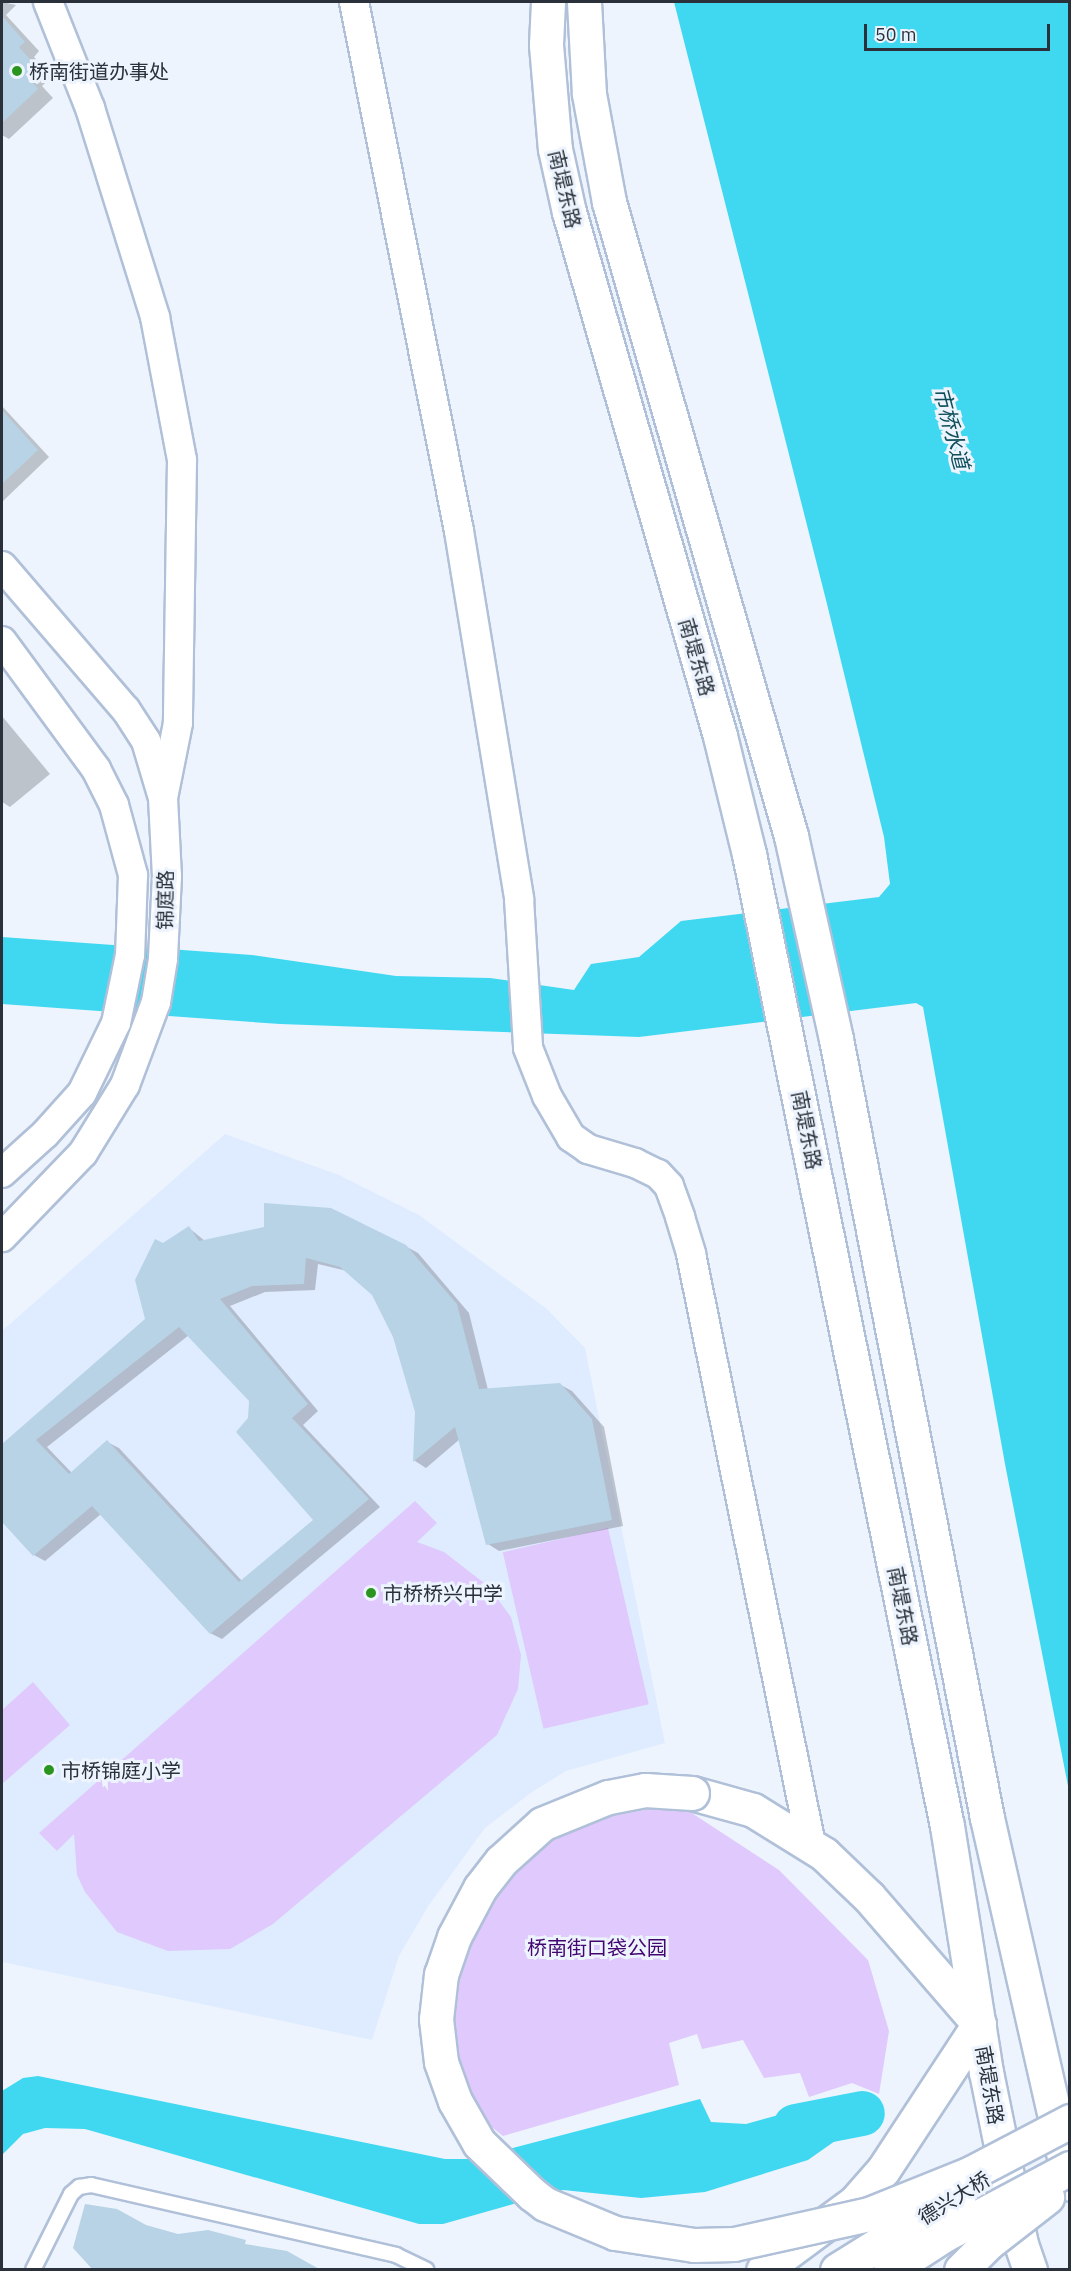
<!DOCTYPE html>
<html>
<head>
<meta charset="utf-8">
<style>
	body { margin:0 }
	#map { position:relative; width:1071px; height:2271px; overflow:hidden; background:#edf4fe; font-family:"IBM Plex Sans","Noto Sans SC",sans-serif }
	div>[style] { position:absolute }
	.built>* { inset:0; background:#dfecff }
	.green>* { inset:0; background:#dfc9fd; transform-origin:0 0 }
	.water>* { inset:0; background:#40d8f1 }
	.shadow>* { inset:0; background:#0003 }
	.river>* { height:45px; margin:-22.5px; padding:0 22.5px; transform-origin:22.5px; border-radius:22.5px; background:#40d8f1 }
	.building>* { inset:0; background:#b7d3e5 }
	.roads { filter:drop-shadow(2px 0 #b0c0d8) drop-shadow(-2px 0 #b0c0d8) drop-shadow(0 2px #b0c0d8) drop-shadow(0 -2px #b0c0d8) }
	.lane>* { height:14px; margin:-7px; padding:0 7px; transform-origin:7px; border-radius:7px; background:#fff }
	.street>* { height:28px; margin:-14px; padding:0 14px; transform-origin:14px; border-radius:14px; background:#fff }
	.secondary>* { height:33px; margin:-16.5px; padding:0 16.5px; transform-origin:16.5px; border-radius:16.5px; background:#fff }
	.bridges { filter:drop-shadow(2px 0 #b0c0d8) drop-shadow(-2px 0 #b0c0d8) drop-shadow(0 2px #b0c0d8) drop-shadow(0 -2px #b0c0d8) }
	.secondary-bridge>* { height:33px; margin:-16.5px; padding:0 16.5px; transform-origin:16.5px; border-radius:16.5px; background:#fff }
	.dots>* { width:16px; height:16px; translate:-50% -50%; box-sizing:border-box; border:3px solid #edf4fe; border-radius:50% }
	span { translate:-50% -50%; white-space:nowrap; text-align:center; line-height:1.15; -webkit-text-stroke:6px #edf4fe; paint-order:stroke }
	.poi-label { font-size:20px; color:#2a313a }
	.left { translate:0 -50%; text-align:left }
	.street-label { font-size:20px; color:#2a313a }
	.park-label { font-size:20px; color:#43056f }
	.water-label { font-size:21px; color:#0d4e59; font-style:italic }
	.frame { position:absolute; inset:0; border:3px solid #2a313a; pointer-events:none }
	.scale { position:absolute; left:864px; top:24px; width:186px; height:27px; box-sizing:border-box; border:3px solid #2a313a; border-top:0; padding-left:8px; font-size:18px; line-height:21px; white-space:nowrap; color:#2a313a; -webkit-text-stroke:4px #edf4fe; paint-order:stroke }
</style>
</head>
<body>
<div id="map">
	<div class="built">
		<div style="clip-path:polygon(225px 1134px,339px 1175px,419px 1215px,547px 1309px,585px 1348px,665px 1743px,566px 1771px,532px 1792px,485px 1828px,429px 1905px,399px 1956px,372px 2040px,2px 1962px,2px 1331px)"></div>
	</div>
	<div class="green">
		<div style="clip-path:polygon(415px 1501px,437px 1523px,417px 1542px,444px 1552px,488px 1586px,511px 1617px,521px 1655px,518px 1689px,497px 1735px,273px 1924px,230px 1949px,168px 1951px,117px 1932px,85px 1892px,77px 1875px,74px 1834px,57px 1851px,39px 1833px)"></div>
		<div style="left:608px;top:1528px;width:181px;height:108px;rotate:77deg"></div>
		<div style="clip-path:polygon(33px 1682px,70px 1725px,2px 1784px,2px 1710px)"></div>
		<div style="clip-path:polygon(678px 1804px,779px 1870px,868px 1960px,889px 2031px,879px 2094px,852px 2083px,809px 2097px,800px 2073px,764px 2078px,743px 2040px,702px 2049px,697px 2034px,669px 2043px,679px 2085px,503px 2136px,488px 2124px,454px 2078px,447px 1999px,459px 1950px,514px 1857px,572px 1823px)"></div>
	</div>
	<div class="water">
		<div style="clip-path:polygon(674px 2px,1069px 2px,1069px 1791px,1005px 1464px,923px 1007px,916px 1003px,639px 1037px,280px 1024px,2px 1004px,2px 937px,252px 955px,396px 976px,490px 978px,574px 990px,591px 964px,639px 957px,681px 921px,879px 897px,890px 884px,884px 837px,826px 600px)"></div>
		<div style="clip-path:polygon(38px 2076px,445px 2159px,471px 2159px,700px 2099px,711px 2122px,746px 2124px,830px 2101px,854px 2116px,835px 2141px,808px 2160px,705px 2192px,641px 2198px,563px 2190px,443px 2224px,419px 2224px,85px 2129px,45px 2128px,23px 2134px,2px 2155px,2px 2091px,23px 2078px)"></div>
	</div>
	<div class="shadow">
		<div style="clip-path:polygon(2px 2px,16px 5px,6px 15px,39px 51px,34px 57px,52px 76px,42px 86px,53px 98px,9px 139px,2px 135px)"></div>
		<div style="clip-path:polygon(2px 406px,49px 457px,2px 502px)"></div>
		<div style="clip-path:polygon(2px 716px,50px 774px,10px 807px,2px 802px)"></div>
		<div style="clip-path:polygon(evenodd,189px 1228px,205px 1241px,405px 1246px,418px 1253px,469px 1313px,488px 1390px,559px 1384px,572px 1391px,604px 1427px,623px 1526px,499px 1551px,488px 1544px,460px 1439px,426px 1468px,415px 1461px,417px 1412px,395px 1337px,374px 1295px,347px 1271px,318px 1264px,315px 1290px,265px 1292px,230px 1306px,318px 1411px,303px 1425px,380px 1507px,222px 1639px,210px 1633px,101px 1514px,45px 1561px,34px 1555px,2px 1520px,2px 1446px,147px 1320px,163px 1245px,189px 1228px,189px 1335px,250px 1400px,250px 1419px,315px 1520px,242px 1581px,119px 1448px,107px 1442px,72px 1473px,47px 1447px,189px 1335px)"></div>
	</div>
	<div class="river">
		<div style="left:795px;top:2126px;width:68px;rotate:-11deg"></div>
	</div>
	<div class="building">
		<div style="clip-path:polygon(2px 16px,25px 42px,19px 47px,37px 67px,27px 76px,38px 89px,2px 123px)"></div>
		<div style="clip-path:polygon(2px 410px,38px 450px,2px 484px)"></div>
		<div style="clip-path:polygon(evenodd,264px 1203px,331px 1208px,406px 1245px,457px 1304px,479px 1389px,560px 1383px,592px 1419px,612px 1520px,486px 1545px,455px 1427px,413px 1462px,415px 1412px,393px 1337px,372px 1295px,340px 1267px,306px 1258px,304px 1284px,252px 1286px,220px 1299px,308px 1404px,292px 1418px,369px 1499px,210px 1634px,92px 1506px,33px 1556px,2px 1522px,2px 1444px,145px 1319px,135px 1280px,155px 1239px,163px 1243px,189px 1226px,199px 1241px,264px 1227px,264px 1203px,179px 1327px,249px 1401px,248px 1418px,236px 1432px,313px 1520px,239px 1582px,107px 1440px,69px 1474px,36px 1440px,179px 1327px)"></div>
		<div style="clip-path:polygon(85px 2204px,117px 2209px,146px 2225px,178px 2234px,208px 2230px,246px 2240px,245px 2244px,287px 2251px,321px 2270px,93px 2270px,73px 2248px)"></div>
	</div>
	<div class="roads">
		<div class="lane">
			<div style="left:33px;top:2270px;width:85px;rotate:-63.4deg"></div>
			<div style="left:71px;top:2194px;width:11px;rotate:-41deg"></div>
			<div style="left:79px;top:2187px;width:12px;rotate:-9deg"></div>
			<div style="left:91px;top:2185px;width:313px;rotate:12.9deg"></div>
			<div style="left:396px;top:2255px;width:34px;rotate:26deg"></div>
		</div>
		<div class="street">
			<div style="left:48px;top:2px;width:114px;rotate:68.4deg"></div>
			<div style="left:90px;top:108px;width:219px;rotate:72.7deg"></div>
			<div style="left:155px;top:317px;width:146px;rotate:79.3deg"></div>
			<div style="left:182px;top:460px;width:263px;rotate:90.9deg"></div>
			<div style="left:178px;top:723px;width:76px;rotate:101.3deg"></div>
			<div style="left:354px;top:2px;width:539px;rotate:78.77deg"></div>
			<div style="left:459px;top:531px;width:373px;rotate:80.7deg"></div>
			<div style="left:519px;top:899px;width:149px;rotate:86.5deg"></div>
			<div style="left:528px;top:1048px;width:52px;rotate:68.4deg"></div>
			<div style="left:547px;top:1096px;width:48px;rotate:59.7deg"></div>
			<div style="left:571px;top:1137px;width:21px;rotate:35deg"></div>
			<div style="left:588px;top:1149px;width:49px;rotate:16.6deg"></div>
			<div style="left:635px;top:1163px;width:25px;rotate:26deg"></div>
			<div style="left:658px;top:1174px;width:16px;rotate:47deg"></div>
			<div style="left:669px;top:1186px;width:33px;rotate:70deg"></div>
			<div style="left:680px;top:1217px;width:39px;rotate:73deg"></div>
			<div style="left:691px;top:1254px;width:603px;rotate:78.52deg"></div>
			<div style="left:2px;top:566px;width:190px;rotate:49.3deg"></div>
			<div style="left:126px;top:710px;width:37px;rotate:57deg"></div>
			<div style="left:146px;top:741px;width:59px;rotate:73.4deg"></div>
			<div style="left:163px;top:798px;width:78px;rotate:87.1deg"></div>
			<div style="left:167px;top:876px;width:83px;rotate:92.8deg"></div>
			<div style="left:163px;top:959px;width:44px;rotate:99.2deg"></div>
			<div style="left:156px;top:1002px;width:89px;rotate:110.5deg"></div>
			<div style="left:125px;top:1085px;width:80px;rotate:121.7deg"></div>
			<div style="left:83px;top:1153px;width:117px;rotate:134deg"></div>
			<div style="left:2px;top:641px;width:159px;rotate:53.7deg"></div>
			<div style="left:96px;top:769px;width:40px;rotate:63.4deg"></div>
			<div style="left:114px;top:805px;width:73px;rotate:74.8deg"></div>
			<div style="left:133px;top:875px;width:80px;rotate:92.1deg"></div>
			<div style="left:130px;top:955px;width:69px;rotate:101.6deg"></div>
			<div style="left:116px;top:1023px;width:78px;rotate:115.9deg"></div>
			<div style="left:82px;top:1093px;width:55px;rotate:132.1deg"></div>
			<div style="left:45px;top:1134px;width:58px;rotate:137.8deg"></div>
		</div>
		<div class="secondary">
			<div style="left:548px;top:2px;width:43px;rotate:92.7deg"></div>
			<div style="left:546px;top:45px;width:104px;rotate:85.1deg"></div>
			<div style="left:555px;top:149px;width:65px;rotate:77.5deg"></div>
			<div style="left:569px;top:212px;width:545px;rotate:73.92deg"></div>
			<div style="left:720px;top:736px;width:122px;rotate:76.2deg"></div>
			<div style="left:749px;top:854px;width:992px;rotate:78.49deg"></div>
			<div style="left:947px;top:1826px;width:249px;rotate:81deg"></div>
			<div style="left:986px;top:2072px;width:176px;rotate:78.5deg"></div>
			<div style="left:1021px;top:2244px;width:28px;rotate:71deg"></div>
			<div style="left:584px;top:2px;width:92px;rotate:86.9deg"></div>
			<div style="left:589px;top:94px;width:110px;rotate:79.5deg"></div>
			<div style="left:609px;top:202px;width:660px;rotate:73.98deg"></div>
			<div style="left:791px;top:836px;width:208px;rotate:77.5deg"></div>
			<div style="left:836px;top:1039px;width:793px;rotate:79.03deg"></div>
			<div style="left:987px;top:1818px;width:375px;rotate:77.2deg"></div>
			<div style="left:692px;top:1793px;width:63px;rotate:15.6deg"></div>
			<div style="left:753px;top:1810px;width:84px;rotate:31.8deg"></div>
			<div style="left:824px;top:1854px;width:62px;rotate:43.7deg"></div>
			<div style="left:869px;top:1897px;width:168px;rotate:49.1deg"></div>
			<div style="left:979px;top:2024px;width:175px;rotate:123.3deg"></div>
			<div style="left:883px;top:2170px;width:43px;rotate:131.2deg"></div>
			<div style="left:855px;top:2202px;width:114px;rotate:143.5deg"></div>
		</div>
	</div>
	<div class="bridges">
		<div class="secondary-bridge">
			<div style="left:692px;top:1793px;width:47px;rotate:-176.3deg"></div>
			<div style="left:645px;top:1790px;width:38px;rotate:169deg"></div>
			<div style="left:608px;top:1797px;width:71px;rotate:157.8deg"></div>
			<div style="left:542px;top:1824px;width:55px;rotate:137.9deg"></div>
			<div style="left:501px;top:1861px;width:34px;rotate:128deg"></div>
			<div style="left:480px;top:1888px;width:55px;rotate:118deg"></div>
			<div style="left:454px;top:1937px;width:39px;rotate:109deg"></div>
			<div style="left:441px;top:1974px;width:45px;rotate:96.3deg"></div>
			<div style="left:436px;top:2019px;width:43px;rotate:83.4deg"></div>
			<div style="left:441px;top:2062px;width:41px;rotate:70.3deg"></div>
			<div style="left:455px;top:2101px;width:48px;rotate:60.3deg"></div>
			<div style="left:479px;top:2143px;width:74px;rotate:43.9deg"></div>
			<div style="left:532px;top:2194px;width:16px;rotate:38deg"></div>
			<div style="left:545px;top:2204px;width:76px;rotate:22.5deg"></div>
			<div style="left:615px;top:2233px;width:80px;rotate:8.6deg"></div>
			<div style="left:694px;top:2245px;width:40px;rotate:-1.4deg"></div>
			<div style="left:734px;top:2244px;width:138px;rotate:-12.5deg"></div>
			<div style="left:869px;top:2214px;width:110px;rotate:-21.9deg"></div>
			<div style="left:971px;top:2173px;width:112px;rotate:-27.7deg"></div>
			<div style="left:837px;top:2270px;width:144px;rotate:-31.9deg"></div>
			<div style="left:890px;top:2270px;width:64px;rotate:-32.9deg"></div>
			<div style="left:944px;top:2235px;width:143px;rotate:-28deg"></div>
			<div style="left:961px;top:2270px;width:38px;rotate:-45deg"></div>
			<div style="left:988px;top:2243px;width:75px;rotate:-37.9deg"></div>
		</div>
	</div>
	<div class="dots">
		<div style="left:17px;top:71px;background:#29951e"></div>
		<div style="left:371px;top:1593px;background:#29951e"></div>
		<div style="left:49px;top:1770px;background:#29951e"></div>
	</div>
	<div class="poi-label">
		<span class="left" style="left:29px;top:71px">桥南街道办事处</span>
		<span class="left" style="left:383px;top:1593px">市桥桥兴中学</span>
		<span class="left" style="left:61px;top:1770px">市桥锦庭小学</span>
	</div>
	<div class="street-label">
		<span style="left:565px;top:189px;rotate:77deg">南堤东路</span>
		<span style="left:697px;top:657px;rotate:74deg">南堤东路</span>
		<span style="left:165px;top:900px;rotate:-89deg">锦庭路</span>
		<span style="left:807px;top:1130px;rotate:79deg">南堤东路</span>
		<span style="left:903px;top:1606px;rotate:79deg">南堤东路</span>
		<span style="left:990px;top:2085px;rotate:80deg">南堤东路</span>
		<span style="left:954px;top:2198px;rotate:-32deg">德兴大桥</span>
	</div>
	<div class="park-label">
		<span style="left:597px;top:1947px">桥南街口袋公园</span>
	</div>
	<div class="water-label">
		<span style="left:952px;top:428px;rotate:75deg">市桥水道</span>
	</div>
	<div class="frame"></div>
	<div class="scale">50 m</div>
</div>
</body>
</html>
